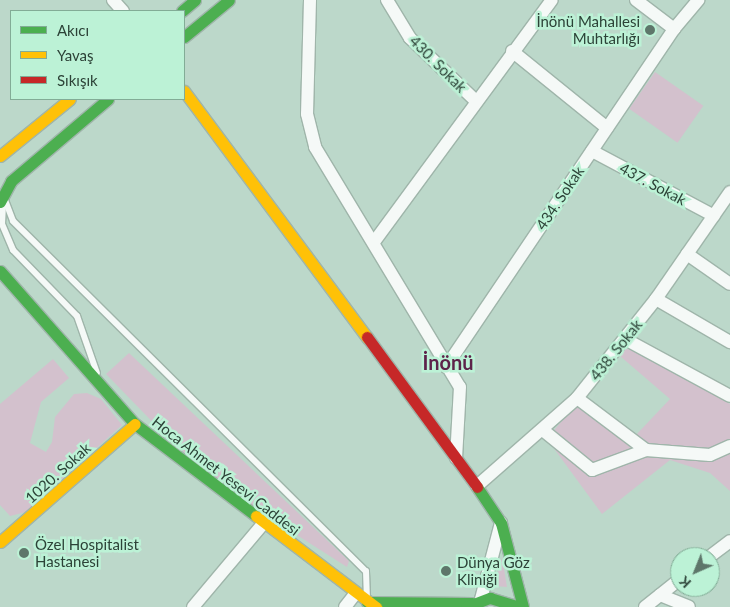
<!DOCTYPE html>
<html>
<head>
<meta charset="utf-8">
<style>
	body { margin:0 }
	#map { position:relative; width:730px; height:607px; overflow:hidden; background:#bcd8ca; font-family:Lato,sans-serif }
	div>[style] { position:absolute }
	.green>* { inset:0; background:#d3c1cd; transform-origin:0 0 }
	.roads { filter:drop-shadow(1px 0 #9fb5aa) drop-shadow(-1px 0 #9fb5aa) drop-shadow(0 1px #9fb5aa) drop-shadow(0 -1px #9fb5aa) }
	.lane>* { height:6px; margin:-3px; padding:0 3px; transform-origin:3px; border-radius:3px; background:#f5f9f7 }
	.street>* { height:12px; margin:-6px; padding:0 6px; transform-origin:6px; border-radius:6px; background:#f5f9f7 }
	.fast>* { height:11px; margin:-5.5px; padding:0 5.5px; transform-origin:5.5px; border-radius:5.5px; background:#4caf50 }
	.slow>* { height:11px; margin:-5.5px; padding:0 5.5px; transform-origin:5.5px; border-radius:5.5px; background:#ffc107 }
	.jam>* { height:11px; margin:-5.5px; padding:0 5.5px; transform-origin:5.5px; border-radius:5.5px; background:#c62828 }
	.dots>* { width:14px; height:14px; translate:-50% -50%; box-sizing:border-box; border:2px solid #bcf2d6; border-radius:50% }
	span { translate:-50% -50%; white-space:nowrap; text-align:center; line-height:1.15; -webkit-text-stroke:5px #bcf2d6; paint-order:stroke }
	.poi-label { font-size:15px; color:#2c4237 }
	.right { translate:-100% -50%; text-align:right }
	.left { translate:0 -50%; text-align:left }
	.street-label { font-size:15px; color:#2c4237 }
	.district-label { font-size:20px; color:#5d234a; font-weight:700 }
	.legend { position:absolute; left:10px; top:10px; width:175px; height:90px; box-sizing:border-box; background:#bcf2d6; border:1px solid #82ac96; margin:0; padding:6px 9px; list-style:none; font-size:15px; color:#2c4237 }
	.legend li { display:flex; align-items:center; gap:10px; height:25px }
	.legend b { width:25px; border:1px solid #82ac96 }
	.north { position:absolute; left:670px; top:547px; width:50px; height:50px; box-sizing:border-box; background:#bcf2d6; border:1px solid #82ac96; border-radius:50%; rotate:224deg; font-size:14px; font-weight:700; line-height:20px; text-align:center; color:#2c4237 }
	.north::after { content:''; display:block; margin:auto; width:18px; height:22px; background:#5e766a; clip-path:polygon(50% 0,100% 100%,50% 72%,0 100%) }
</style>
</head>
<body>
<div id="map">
	<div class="green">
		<div style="left:655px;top:72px;width:59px;height:45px;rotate:35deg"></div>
		<div style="clip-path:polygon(628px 345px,730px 404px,730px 491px,710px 473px,670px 460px,602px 514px,547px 439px,583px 395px,635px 436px,670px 399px,620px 356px)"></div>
		<div style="clip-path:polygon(129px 353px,349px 561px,347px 567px,231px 493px,170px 440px,106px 374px)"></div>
		<div style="clip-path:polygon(53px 359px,69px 378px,41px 402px,30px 443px,46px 452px,52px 442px,55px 417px,74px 394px,87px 393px,101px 399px,122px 425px,26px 512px,10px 516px,0 505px,0 404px)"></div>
		<div style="clip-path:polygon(502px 557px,507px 587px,495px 586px)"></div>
	</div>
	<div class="roads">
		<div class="lane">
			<div style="left:5px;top:200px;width:22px;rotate:69deg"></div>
			<div style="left:13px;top:221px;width:497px;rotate:44.8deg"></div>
			<div style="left:366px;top:571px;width:25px;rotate:88deg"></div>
			<div style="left:3px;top:205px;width:19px;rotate:93deg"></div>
			<div style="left:2px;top:224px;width:28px;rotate:67deg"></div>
			<div style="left:13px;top:250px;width:92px;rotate:45.9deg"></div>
			<div style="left:77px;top:316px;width:60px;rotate:70.7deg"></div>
		</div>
		<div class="street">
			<div style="left:113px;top:0;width:15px;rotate:48deg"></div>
			<div style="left:310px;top:0;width:114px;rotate:91.5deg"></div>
			<div style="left:307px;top:114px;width:34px;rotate:76deg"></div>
			<div style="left:315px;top:147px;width:280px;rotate:58.9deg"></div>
			<div style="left:460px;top:387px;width:71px;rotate:93.2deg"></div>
			<div style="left:387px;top:0;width:44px;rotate:58.8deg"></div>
			<div style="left:410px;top:38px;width:91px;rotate:43.7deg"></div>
			<div style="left:636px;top:0;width:48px;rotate:37.3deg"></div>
			<div style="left:674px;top:29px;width:38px;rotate:-50deg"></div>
			<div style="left:512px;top:51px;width:122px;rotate:39deg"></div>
			<div style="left:592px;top:151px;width:138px;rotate:28deg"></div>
			<div style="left:374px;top:242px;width:300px;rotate:-53.7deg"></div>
			<div style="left:687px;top:254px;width:52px;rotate:34.9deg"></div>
			<div style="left:656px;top:299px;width:86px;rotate:30.2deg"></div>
			<div style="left:625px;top:339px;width:119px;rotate:28.5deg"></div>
			<div style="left:446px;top:367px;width:408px;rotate:-56deg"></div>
			<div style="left:577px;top:398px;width:86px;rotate:37deg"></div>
			<div style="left:646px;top:450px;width:64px;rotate:4.5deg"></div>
			<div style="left:710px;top:455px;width:22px;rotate:-24deg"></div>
			<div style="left:544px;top:431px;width:62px;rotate:39.1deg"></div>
			<div style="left:592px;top:470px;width:58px;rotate:-20.3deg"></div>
			<div style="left:477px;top:486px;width:133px;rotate:-41.3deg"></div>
			<div style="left:577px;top:398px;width:127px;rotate:-51.4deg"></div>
			<div style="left:656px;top:299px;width:130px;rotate:-55.3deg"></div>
			<div style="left:709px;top:557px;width:26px;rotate:-37deg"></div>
			<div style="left:660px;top:595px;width:31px;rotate:22deg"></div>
			<div style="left:481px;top:599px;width:79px;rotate:-75.3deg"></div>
			<div style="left:193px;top:607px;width:109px;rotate:-49.9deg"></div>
			<div style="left:345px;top:607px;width:16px;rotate:-52deg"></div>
			<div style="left:645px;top:607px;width:45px;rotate:-38.7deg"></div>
		</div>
		<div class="fast">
			<div style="left:182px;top:11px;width:17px;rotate:-40deg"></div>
			<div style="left:184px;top:37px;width:58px;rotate:-39.4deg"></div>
			<div style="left:0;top:202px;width:24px;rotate:-62deg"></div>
			<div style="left:11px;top:181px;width:127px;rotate:-40.2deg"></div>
			<div style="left:0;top:271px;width:204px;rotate:48.6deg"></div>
			<div style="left:135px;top:424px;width:152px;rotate:37.2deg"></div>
			<div style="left:477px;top:487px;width:43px;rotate:56.3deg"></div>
			<div style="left:501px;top:523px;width:87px;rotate:75.3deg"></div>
			<div style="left:367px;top:602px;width:105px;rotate:0.5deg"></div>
			<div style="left:466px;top:607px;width:26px;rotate:-21deg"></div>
			<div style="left:490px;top:598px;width:30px;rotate:17deg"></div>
		</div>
		<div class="slow">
			<div style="left:184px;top:91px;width:307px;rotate:53.4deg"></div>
			<div style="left:0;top:156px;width:90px;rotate:-39.2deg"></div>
			<div style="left:256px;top:516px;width:151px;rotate:37.2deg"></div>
			<div style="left:0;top:542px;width:179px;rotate:-41.2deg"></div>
		</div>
		<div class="jam">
			<div style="left:367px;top:337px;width:186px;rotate:53.7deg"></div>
		</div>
	</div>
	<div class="dots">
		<div style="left:650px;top:30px;background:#5e766a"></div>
		<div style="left:24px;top:553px;background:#5e766a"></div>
		<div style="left:446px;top:571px;background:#5e766a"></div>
	</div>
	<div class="poi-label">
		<span class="right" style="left:640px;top:30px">İnönü Mahallesi<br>Muhtarlığı</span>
		<span class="left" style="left:35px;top:553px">Özel Hospitalist<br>Hastanesi</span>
		<span class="left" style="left:457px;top:571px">Dünya Göz<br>Kliniği</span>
	</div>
	<div class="street-label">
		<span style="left:438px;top:64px;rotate:45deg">430. Sokak</span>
		<span style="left:653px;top:184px;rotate:28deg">437. Sokak</span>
		<span style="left:560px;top:198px;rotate:-56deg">434. Sokak</span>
		<span style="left:616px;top:350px;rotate:-51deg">438. Sokak</span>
		<span style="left:58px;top:473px;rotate:-42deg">1020. Sokak</span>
		<span style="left:226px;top:476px;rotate:38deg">Hoca Ahmet Yesevi Caddesi</span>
	</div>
	<div class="district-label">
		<span style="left:448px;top:362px">İnönü</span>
	</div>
	<ul class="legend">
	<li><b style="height:6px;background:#4caf50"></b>Akıcı</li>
	<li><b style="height:6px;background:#ffc107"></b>Yavaş</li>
	<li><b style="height:6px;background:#c62828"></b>Sıkışık</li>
	</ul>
	<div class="north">K</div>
</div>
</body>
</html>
